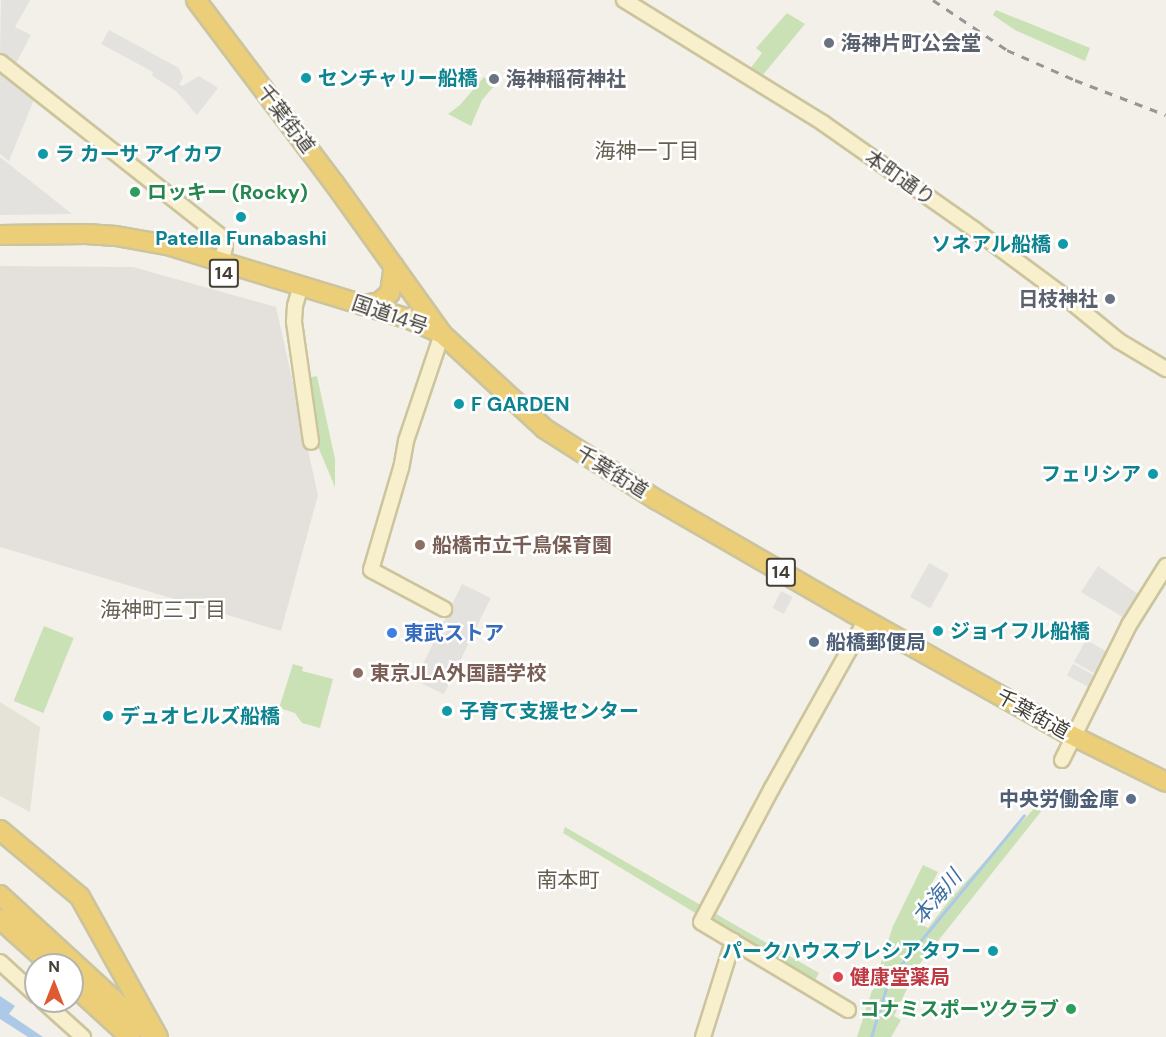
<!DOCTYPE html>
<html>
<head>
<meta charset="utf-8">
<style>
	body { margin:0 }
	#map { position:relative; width:1166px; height:1037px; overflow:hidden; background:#f2f0e8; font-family:"DM Sans","Noto Sans JP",sans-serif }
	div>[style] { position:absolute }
	.residential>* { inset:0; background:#e5e2d7 }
	.industrial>* { inset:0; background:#e4e1dd }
	.green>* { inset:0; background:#cae1b6; transform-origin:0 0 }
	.parking>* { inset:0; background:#e4e2df; transform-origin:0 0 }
	.water>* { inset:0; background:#accae7 }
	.stream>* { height:3px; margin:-1.5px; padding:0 1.5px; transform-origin:1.5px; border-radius:1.5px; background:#accae7 }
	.roads { filter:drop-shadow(2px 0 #ccc49d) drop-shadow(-2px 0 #ccc49d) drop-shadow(0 2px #ccc49d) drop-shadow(0 -2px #ccc49d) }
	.secondary>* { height:14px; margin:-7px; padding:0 7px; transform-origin:7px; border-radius:7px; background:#f8f0cc }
	.highway>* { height:18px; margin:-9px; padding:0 9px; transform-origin:9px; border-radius:9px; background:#ecce79 }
	.rail>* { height:3px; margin-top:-1.5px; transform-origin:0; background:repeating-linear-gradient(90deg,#969696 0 8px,transparent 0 16px) }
	.dots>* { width:16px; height:16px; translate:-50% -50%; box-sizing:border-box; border:3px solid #fff; border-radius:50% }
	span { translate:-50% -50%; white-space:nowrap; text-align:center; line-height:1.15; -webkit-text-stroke:5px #fff; paint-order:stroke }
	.shield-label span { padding:2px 4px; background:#fff; border:2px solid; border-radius:4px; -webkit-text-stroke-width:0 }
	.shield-label { font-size:18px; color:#444038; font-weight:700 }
	.worship-label { font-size:20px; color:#5b616d; font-weight:700 }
	.left { translate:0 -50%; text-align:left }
	.right { translate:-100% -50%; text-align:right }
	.culture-label { font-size:20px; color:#0d838f; font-weight:700 }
	.street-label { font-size:20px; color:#444038 }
	.leisure-label { font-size:20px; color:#27864d; font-weight:700 }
	.education-label { font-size:20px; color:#785e54; font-weight:700 }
	.shop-label { font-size:20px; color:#366cbe; font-weight:700 }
	.service-label { font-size:20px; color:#4e5e75; font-weight:700 }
	.health-label { font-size:20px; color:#be3a42; font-weight:700 }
	.neighbourhood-label { font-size:21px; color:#665f50 }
	.water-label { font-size:21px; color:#3e71a3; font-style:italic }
	.north { position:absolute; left:24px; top:953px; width:60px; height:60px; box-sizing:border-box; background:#fff; border:2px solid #b4b3af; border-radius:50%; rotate:0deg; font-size:16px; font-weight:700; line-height:24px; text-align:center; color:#444038 }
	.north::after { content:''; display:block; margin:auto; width:21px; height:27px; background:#df5932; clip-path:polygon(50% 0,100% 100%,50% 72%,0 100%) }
</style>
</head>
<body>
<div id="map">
	<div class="residential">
		<div style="clip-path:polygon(0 702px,40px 727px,30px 812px,0 796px)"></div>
	</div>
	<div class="industrial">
		<div style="clip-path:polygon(0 266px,133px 267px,276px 307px,318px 495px,281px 631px,0 547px)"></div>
	</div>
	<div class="green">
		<div style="clip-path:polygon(996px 10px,1090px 48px,1085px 61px,1015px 30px,993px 15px)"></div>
		<div style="clip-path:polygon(787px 13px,805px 24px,762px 76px,750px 69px,762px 53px,756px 48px)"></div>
		<div style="clip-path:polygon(484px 77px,495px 85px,482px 100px,471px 126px,448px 114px,460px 105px)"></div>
		<div style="clip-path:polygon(317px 376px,335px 459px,335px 487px,316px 442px,307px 378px)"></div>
		<div style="left:44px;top:626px;width:32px;height:81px;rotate:22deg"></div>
		<div style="clip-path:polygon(293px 664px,303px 667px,302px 671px,333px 679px,320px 728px,302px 723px,295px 713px,279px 708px)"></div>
		<div style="clip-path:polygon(1042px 800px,1046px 802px,1043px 809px,918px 966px,894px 1016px,901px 1020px,891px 1037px,857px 1037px,893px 926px,923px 865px,938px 872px,913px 919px,928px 928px,952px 897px)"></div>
		<div style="clip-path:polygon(565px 827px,819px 973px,813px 984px,563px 833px)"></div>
	</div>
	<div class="parking">
		<div style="clip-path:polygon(1px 0,30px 0,15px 27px,31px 35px,15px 65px,0 53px)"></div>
		<div style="clip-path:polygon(109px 30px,179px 68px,183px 78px,179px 84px,182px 86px,199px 76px,218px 88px,197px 115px,176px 91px,152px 76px,153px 72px,101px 44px)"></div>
		<div style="clip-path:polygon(0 71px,35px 97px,9px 161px,0 154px)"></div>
		<div style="clip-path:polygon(0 157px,72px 214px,0 215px)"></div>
		<div style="left:929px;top:563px;width:23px;height:39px;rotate:29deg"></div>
		<div style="clip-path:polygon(1098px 566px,1138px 594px,1126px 619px,1081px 592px)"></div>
		<div style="left:462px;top:584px;width:32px;height:107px;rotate:26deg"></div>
		<div style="left:781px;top:591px;width:13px;height:19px;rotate:27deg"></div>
		<div style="left:1086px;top:640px;width:31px;height:25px;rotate:29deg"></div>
		<div style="left:1073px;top:664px;width:32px;height:13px;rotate:28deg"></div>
	</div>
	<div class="water">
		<div style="clip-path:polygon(0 996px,15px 1006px,9px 1014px,43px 1037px,28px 1037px,0 1019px)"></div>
	</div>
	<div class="stream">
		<div style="left:871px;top:1037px;width:61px;rotate:-72.8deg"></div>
		<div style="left:889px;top:979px;width:212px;rotate:-50.5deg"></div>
	</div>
	<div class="roads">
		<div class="secondary">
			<div style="left:624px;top:0;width:234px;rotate:31.7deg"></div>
			<div style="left:823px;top:123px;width:186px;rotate:35.1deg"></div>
			<div style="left:975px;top:230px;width:111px;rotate:36.6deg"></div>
			<div style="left:1064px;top:296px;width:71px;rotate:39.3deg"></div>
			<div style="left:1119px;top:341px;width:55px;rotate:30.8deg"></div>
			<div style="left:0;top:62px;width:280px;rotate:38.3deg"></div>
			<div style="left:220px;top:236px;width:12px;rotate:66deg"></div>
			<div style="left:225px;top:247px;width:25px;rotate:104deg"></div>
			<div style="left:301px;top:285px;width:22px;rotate:106deg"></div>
			<div style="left:295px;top:306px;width:16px;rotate:94deg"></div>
			<div style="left:294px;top:322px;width:121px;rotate:81.9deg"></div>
			<div style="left:442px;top:334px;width:113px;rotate:108.6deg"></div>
			<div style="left:406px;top:441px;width:27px;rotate:100deg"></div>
			<div style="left:401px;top:468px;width:106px;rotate:106.4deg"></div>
			<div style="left:371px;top:570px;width:83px;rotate:28.1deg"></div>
			<div style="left:1062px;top:760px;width:151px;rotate:-63.6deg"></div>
			<div style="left:1129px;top:625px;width:70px;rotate:-57.9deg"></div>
			<div style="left:0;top:962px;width:49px;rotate:42.5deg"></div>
			<div style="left:43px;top:1001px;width:54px;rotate:42deg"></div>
			<div style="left:848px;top:1010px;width:171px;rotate:-149.1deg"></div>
			<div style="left:701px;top:922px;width:152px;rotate:-62.1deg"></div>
			<div style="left:772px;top:788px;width:193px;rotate:-60.8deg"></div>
			<div style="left:703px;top:1037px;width:101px;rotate:-72.6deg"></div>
		</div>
		<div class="highway">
			<div style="left:196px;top:0;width:229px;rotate:53deg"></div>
			<div style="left:334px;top:183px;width:186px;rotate:54.4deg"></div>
			<div style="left:442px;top:334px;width:140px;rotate:42.7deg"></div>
			<div style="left:545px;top:429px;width:133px;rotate:32.4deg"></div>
			<div style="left:657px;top:500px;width:226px;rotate:30deg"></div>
			<div style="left:853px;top:613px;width:245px;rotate:29.3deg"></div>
			<div style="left:1067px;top:733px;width:110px;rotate:26.3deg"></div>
			<div style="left:0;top:235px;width:86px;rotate:-0.7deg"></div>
			<div style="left:86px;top:234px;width:30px;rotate:4deg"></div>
			<div style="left:116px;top:236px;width:52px;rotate:10deg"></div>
			<div style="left:167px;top:245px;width:256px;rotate:17deg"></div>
			<div style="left:412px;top:320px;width:31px;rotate:25deg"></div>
			<div style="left:363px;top:305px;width:17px;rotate:-10deg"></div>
			<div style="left:380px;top:302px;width:13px;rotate:-42deg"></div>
			<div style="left:390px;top:293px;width:27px;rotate:-82deg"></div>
			<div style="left:0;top:830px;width:104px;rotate:39.9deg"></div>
			<div style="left:80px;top:897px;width:160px;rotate:60.9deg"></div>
			<div style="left:0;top:895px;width:202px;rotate:42.6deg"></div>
			<div style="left:0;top:919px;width:69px;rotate:42deg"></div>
			<div style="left:72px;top:984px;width:79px;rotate:42.4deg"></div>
		</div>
	</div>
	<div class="rail">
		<div style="left:933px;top:0;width:89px;rotate:34deg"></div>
		<div style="left:1007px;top:50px;width:74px;rotate:23.8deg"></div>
		<div style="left:1075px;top:80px;width:97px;rotate:21deg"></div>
	</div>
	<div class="dots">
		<div style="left:829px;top:43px;background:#6b7280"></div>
		<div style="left:306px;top:78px;background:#0f9aa8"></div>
		<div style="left:494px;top:79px;background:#6b7280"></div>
		<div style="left:43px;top:154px;background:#0f9aa8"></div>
		<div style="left:135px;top:192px;background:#2e9e5b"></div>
		<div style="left:241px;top:217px;background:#0f9aa8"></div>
		<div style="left:1063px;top:244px;background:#0f9aa8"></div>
		<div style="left:1110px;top:299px;background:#6b7280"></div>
		<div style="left:459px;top:404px;background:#0f9aa8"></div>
		<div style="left:1153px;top:474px;background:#0f9aa8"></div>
		<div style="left:420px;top:545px;background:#8d6e63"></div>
		<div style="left:938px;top:631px;background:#0f9aa8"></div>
		<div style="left:392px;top:633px;background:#3f7fe0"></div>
		<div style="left:814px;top:642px;background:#5c6f8a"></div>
		<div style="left:358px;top:673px;background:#8d6e63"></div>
		<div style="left:447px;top:711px;background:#0f9aa8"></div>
		<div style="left:108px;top:716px;background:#0f9aa8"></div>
		<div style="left:1131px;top:799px;background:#5c6f8a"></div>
		<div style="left:993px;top:951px;background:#0f9aa8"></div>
		<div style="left:838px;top:977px;background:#e0444e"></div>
		<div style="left:1071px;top:1009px;background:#2e9e5b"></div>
	</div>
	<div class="shield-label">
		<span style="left:224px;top:273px">14</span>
		<span style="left:781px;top:572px">14</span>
	</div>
	<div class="worship-label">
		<span class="left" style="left:841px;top:43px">海神片町公会堂</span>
		<span class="left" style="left:506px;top:79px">海神稲荷神社</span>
		<span class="right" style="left:1098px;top:299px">日枝神社</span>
	</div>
	<div class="culture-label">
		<span class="left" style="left:318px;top:78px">センチャリー船橋</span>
		<span class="left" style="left:55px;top:154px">ラ カーサ アイカワ</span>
		<span style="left:241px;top:238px">Patella Funabashi</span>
		<span class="right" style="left:1051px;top:244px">ソネアル船橋</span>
		<span class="left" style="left:471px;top:404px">F GARDEN</span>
		<span class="right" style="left:1141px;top:474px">フェリシア</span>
		<span class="left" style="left:950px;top:631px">ジョイフル船橋</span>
		<span class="left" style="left:459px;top:711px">子育て支援センター</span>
		<span class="left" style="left:120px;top:716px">デュオヒルズ船橋</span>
		<span class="right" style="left:981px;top:951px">パークハウスプレシアタワー</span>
	</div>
	<div class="street-label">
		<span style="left:286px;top:119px;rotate:53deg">千葉街道</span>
		<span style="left:900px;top:178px;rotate:35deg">本町通り</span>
		<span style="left:390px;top:315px;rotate:19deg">国道14号</span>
		<span style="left:612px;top:472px;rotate:32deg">千葉街道</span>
		<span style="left:1033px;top:714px;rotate:29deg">千葉街道</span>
	</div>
	<div class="leisure-label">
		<span class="left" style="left:147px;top:192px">ロッキー (Rocky)</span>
		<span class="right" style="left:1059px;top:1009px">コナミスポーツクラブ</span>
	</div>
	<div class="education-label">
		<span class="left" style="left:432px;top:545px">船橋市立千鳥保育園</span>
		<span class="left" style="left:370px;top:673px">東京JLA外国語学校</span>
	</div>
	<div class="shop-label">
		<span class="left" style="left:404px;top:633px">東武ストア</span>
	</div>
	<div class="service-label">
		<span class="left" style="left:826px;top:642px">船橋郵便局</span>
		<span class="right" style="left:1119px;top:799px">中央労働金庫</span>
	</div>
	<div class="health-label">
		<span class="left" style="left:850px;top:977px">健康堂薬局</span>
	</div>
	<div class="neighbourhood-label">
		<span style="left:647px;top:151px">海神一丁目</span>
		<span style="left:163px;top:610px">海神町三丁目</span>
		<span style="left:568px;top:880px">南本町</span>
	</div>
	<div class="water-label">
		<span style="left:937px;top:897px;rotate:-50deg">本海川</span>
	</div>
	<div class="north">N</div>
</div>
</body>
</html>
